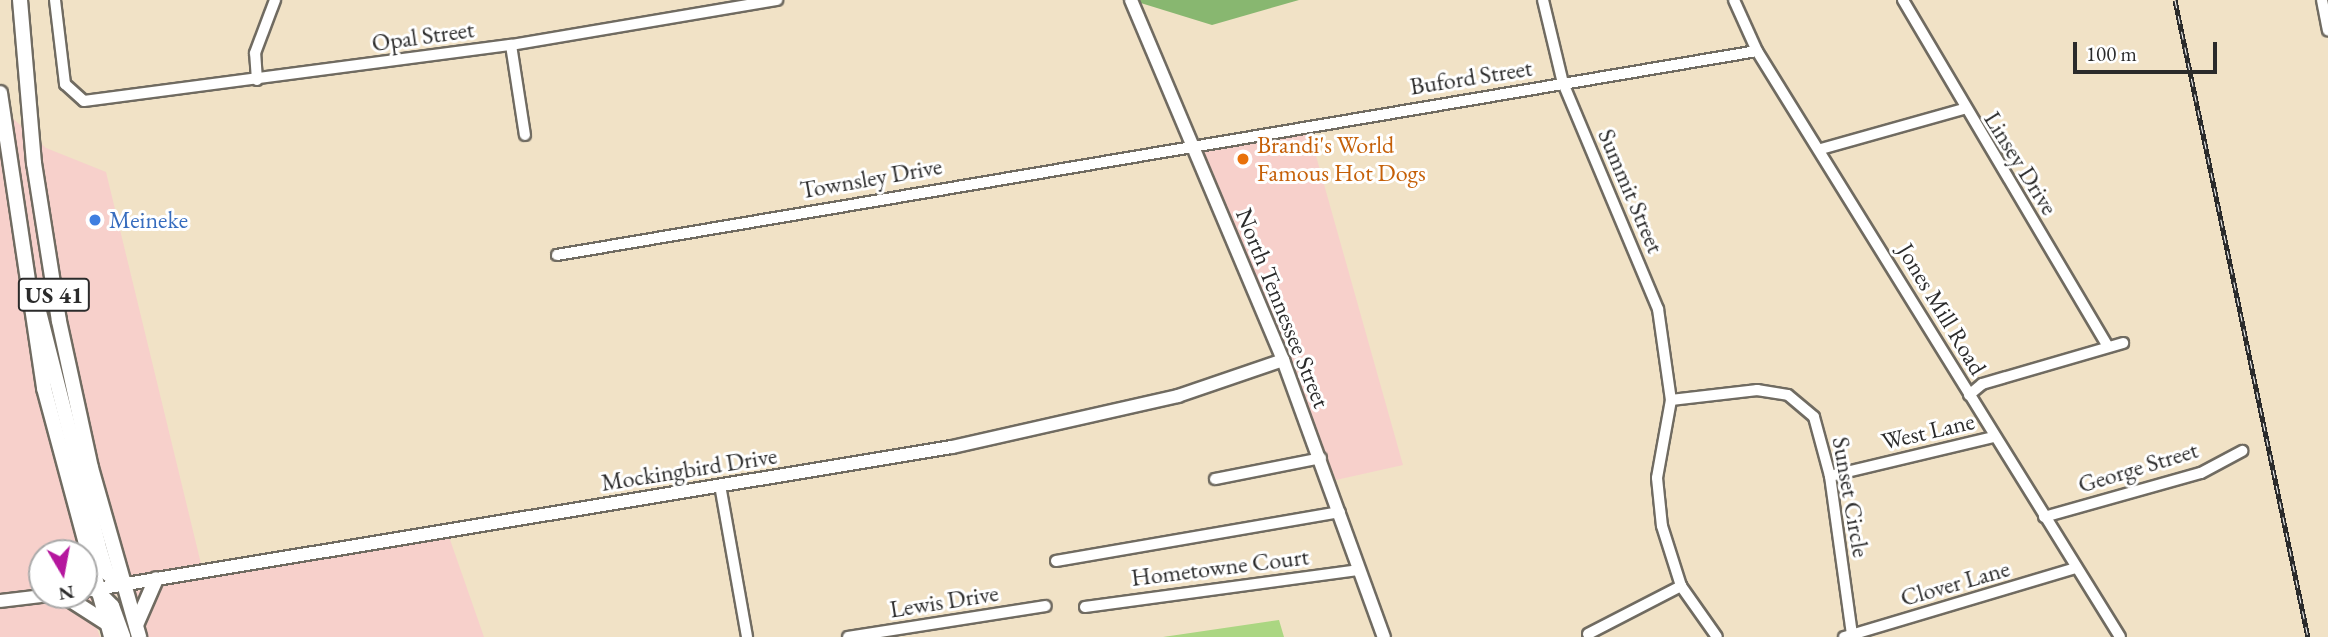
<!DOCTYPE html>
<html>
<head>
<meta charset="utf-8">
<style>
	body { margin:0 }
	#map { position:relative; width:2328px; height:637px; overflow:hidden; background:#f1e2c6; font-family:"EB Garamond",serif }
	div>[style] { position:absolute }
	.built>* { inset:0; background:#f7d0cb }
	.green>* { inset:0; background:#abd682 }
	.forest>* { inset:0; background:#88b770 }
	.roads { filter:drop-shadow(2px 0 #706b61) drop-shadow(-2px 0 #706b61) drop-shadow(0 2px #706b61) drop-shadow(0 -2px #706b61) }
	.street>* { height:10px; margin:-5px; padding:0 5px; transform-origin:5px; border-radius:5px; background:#fff }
	.secondary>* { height:12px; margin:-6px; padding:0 6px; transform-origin:6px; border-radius:6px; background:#fff }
	.primary>* { height:14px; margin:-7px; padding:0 7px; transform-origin:7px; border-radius:7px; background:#fff }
	.rail>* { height:5px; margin-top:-2.5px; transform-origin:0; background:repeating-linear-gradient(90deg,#fff 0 8px,#2b2b2b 0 16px); box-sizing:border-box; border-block:2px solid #2b2b2b }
	.dots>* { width:19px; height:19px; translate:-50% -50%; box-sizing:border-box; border:4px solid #fff; border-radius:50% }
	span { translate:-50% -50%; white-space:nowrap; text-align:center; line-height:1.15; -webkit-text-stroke:6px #fff; paint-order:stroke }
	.shield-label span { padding:2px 5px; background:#fff; border:2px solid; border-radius:5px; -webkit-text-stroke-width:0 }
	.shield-label { font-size:23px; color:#2b2b2b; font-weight:700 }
	.street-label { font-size:24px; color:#2b2b2b }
	.food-label { font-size:24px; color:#c56008 }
	.left { translate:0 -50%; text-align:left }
	.shop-label { font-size:24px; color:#366cbe }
	.north { position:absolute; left:28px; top:539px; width:70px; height:70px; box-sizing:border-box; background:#fff; border:2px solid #aaa; border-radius:50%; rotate:170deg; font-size:19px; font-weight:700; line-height:28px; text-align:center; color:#2b2b2b }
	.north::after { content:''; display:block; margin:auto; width:24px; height:32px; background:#b5179e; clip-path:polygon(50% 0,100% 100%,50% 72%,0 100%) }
	.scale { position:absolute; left:2073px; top:42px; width:144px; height:32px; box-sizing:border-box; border:4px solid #2b2b2b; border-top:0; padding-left:9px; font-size:21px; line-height:24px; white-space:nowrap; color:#2b2b2b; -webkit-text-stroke:5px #fff; paint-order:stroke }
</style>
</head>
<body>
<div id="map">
	<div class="built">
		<div style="clip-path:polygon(evenodd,0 107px,46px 148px,106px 172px,203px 572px,88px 602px,100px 637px,0 637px,0 107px,42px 553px,84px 553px,84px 595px,42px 595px,42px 553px)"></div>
		<div style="clip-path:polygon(1307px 124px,1403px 465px,1336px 480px,1192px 143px)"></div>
		<div style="clip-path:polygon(447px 531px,484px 637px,147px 637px,131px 592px)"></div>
	</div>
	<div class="green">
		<div style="clip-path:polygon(1279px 620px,1284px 637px,1162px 637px,1163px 637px)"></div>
	</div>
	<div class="forest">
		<div style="clip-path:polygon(1131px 0,1299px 0,1212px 25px)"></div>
	</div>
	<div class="roads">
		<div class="street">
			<div style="left:55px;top:0;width:85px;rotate:83.2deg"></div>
			<div style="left:65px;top:84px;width:25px;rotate:42deg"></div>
			<div style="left:84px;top:101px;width:431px;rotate:-7.5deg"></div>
			<div style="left:511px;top:45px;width:270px;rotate:-9.6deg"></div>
			<div style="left:1543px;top:0;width:85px;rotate:76.5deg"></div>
			<div style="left:1563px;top:83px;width:245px;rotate:67.2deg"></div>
			<div style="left:1658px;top:309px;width:92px;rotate:81.9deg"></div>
			<div style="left:1671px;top:400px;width:79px;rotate:100.2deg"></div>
			<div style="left:1657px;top:478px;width:48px;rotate:84.1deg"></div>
			<div style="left:1662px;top:526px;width:63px;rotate:72.4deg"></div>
			<div style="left:1681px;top:586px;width:62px;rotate:54.8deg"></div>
			<div style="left:1734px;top:0;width:56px;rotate:65.7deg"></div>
			<div style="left:1757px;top:51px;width:689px;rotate:58.22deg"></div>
			<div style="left:1903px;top:0;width:402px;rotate:59.4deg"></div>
			<div style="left:2322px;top:0;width:31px;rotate:79deg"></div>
			<div style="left:511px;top:45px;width:91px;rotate:81.2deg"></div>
			<div style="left:257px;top:80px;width:27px;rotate:-94deg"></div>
			<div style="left:255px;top:53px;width:57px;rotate:-69.3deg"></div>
			<div style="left:1821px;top:149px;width:148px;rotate:-15.7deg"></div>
			<div style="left:557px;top:255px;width:1217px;rotate:-9.65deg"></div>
			<div style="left:1969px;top:395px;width:17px;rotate:-40deg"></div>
			<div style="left:1982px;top:384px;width:147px;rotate:-16.2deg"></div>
			<div style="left:1671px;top:400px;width:87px;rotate:-6.6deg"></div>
			<div style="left:1757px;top:390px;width:31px;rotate:9deg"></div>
			<div style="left:1788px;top:395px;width:34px;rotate:40deg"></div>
			<div style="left:1814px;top:417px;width:61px;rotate:74.8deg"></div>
			<div style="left:1830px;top:476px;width:161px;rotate:82.1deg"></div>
			<div style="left:1830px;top:476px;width:169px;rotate:-13.4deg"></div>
			<div style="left:1215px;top:479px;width:108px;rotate:-11.2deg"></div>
			<div style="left:720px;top:485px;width:154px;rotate:79.9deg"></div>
			<div style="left:2044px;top:517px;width:163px;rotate:-15.7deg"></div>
			<div style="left:2201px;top:473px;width:47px;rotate:-28.2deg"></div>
			<div style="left:1056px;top:561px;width:288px;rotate:-9.8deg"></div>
			<div style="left:1085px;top:607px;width:277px;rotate:-7.7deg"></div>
			<div style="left:1588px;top:634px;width:105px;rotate:-27.3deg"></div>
			<div style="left:848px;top:637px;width:200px;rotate:-8.9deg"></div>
			<div style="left:1844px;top:637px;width:242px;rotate:-16.6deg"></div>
		</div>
		<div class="secondary">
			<div style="left:1131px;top:0;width:391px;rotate:67.1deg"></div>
			<div style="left:1283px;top:360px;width:295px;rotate:70deg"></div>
			<div style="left:84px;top:591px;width:880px;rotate:-9.42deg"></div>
			<div style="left:952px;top:447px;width:232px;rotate:-12.7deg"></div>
			<div style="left:1178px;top:396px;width:111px;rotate:-18.9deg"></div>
			<div style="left:0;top:601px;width:50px;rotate:-6.8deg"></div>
		</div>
		<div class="primary">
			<div style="left:20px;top:0;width:164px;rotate:85.1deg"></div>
			<div style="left:34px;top:163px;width:160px;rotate:81deg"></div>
			<div style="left:59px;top:321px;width:150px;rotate:77.7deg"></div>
			<div style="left:91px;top:468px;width:176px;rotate:74.1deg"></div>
			<div style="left:0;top:93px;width:298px;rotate:81.5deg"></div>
			<div style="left:44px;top:388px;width:258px;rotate:74.9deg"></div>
			<div style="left:34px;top:292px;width:260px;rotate:75.7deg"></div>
			<div style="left:98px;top:544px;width:30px;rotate:73deg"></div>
			<div style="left:107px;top:573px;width:19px;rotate:39deg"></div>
			<div style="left:97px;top:591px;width:21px;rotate:45deg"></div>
			<div style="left:112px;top:606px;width:33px;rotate:70deg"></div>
			<div style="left:63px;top:595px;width:50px;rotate:32.7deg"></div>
			<div style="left:136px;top:625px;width:50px;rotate:-66.5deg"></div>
		</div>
	</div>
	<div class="rail">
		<div style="left:2175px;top:0;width:651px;rotate:78.21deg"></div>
	</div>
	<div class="dots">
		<div style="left:1243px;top:159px;background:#e8710a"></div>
		<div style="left:95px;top:220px;background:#3f7fe0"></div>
	</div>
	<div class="shield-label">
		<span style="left:54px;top:295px">US 41</span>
	</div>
	<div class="street-label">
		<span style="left:423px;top:36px;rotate:-8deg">Opal Street</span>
		<span style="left:1471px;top:77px;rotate:-9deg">Buford Street</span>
		<span style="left:2021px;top:163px;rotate:58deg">Linsey Drive</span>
		<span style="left:871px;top:178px;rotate:-10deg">Townsley Drive</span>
		<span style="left:1631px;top:191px;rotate:67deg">Summit Street</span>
		<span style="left:1283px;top:308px;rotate:68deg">North Tennessee Street</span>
		<span style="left:1942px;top:309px;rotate:59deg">Jones Mill Road</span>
		<span style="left:1928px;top:431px;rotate:-13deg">West Lane</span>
		<span style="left:2138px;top:467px;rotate:-17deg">George Street</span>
		<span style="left:689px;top:469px;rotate:-9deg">Mockingbird Drive</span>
		<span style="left:1851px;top:497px;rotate:80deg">Sunset Circle</span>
		<span style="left:1220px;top:567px;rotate:-7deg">Hometowne Court</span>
		<span style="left:1955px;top:583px;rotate:-16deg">Clover Lane</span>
		<span style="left:944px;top:601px;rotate:-9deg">Lewis Drive</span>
	</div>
	<div class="food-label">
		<span class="left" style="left:1257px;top:159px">Brandi's World<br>Famous Hot Dogs</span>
	</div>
	<div class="shop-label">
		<span class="left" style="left:109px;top:220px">Meineke</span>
	</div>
	<div class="north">N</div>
	<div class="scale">100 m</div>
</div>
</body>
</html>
